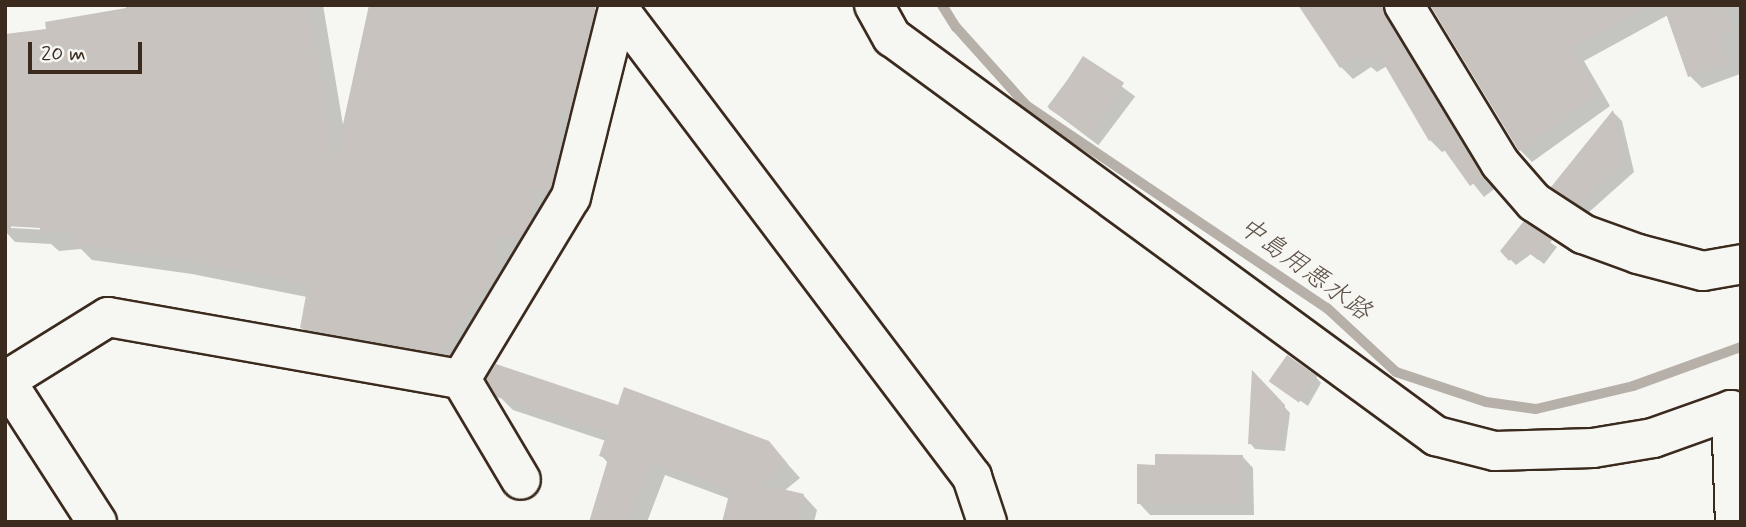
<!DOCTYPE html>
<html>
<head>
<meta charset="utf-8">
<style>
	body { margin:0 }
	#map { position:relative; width:1746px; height:527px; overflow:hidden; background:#f6f6f2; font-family:Mynerve,"Klee One",sans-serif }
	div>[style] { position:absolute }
	.shadow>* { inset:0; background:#0003; transform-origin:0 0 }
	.stream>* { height:10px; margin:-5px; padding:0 5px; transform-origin:5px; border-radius:5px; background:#b6b0a9 }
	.building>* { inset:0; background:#c8c3be; transform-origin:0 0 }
	.roads { filter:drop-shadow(2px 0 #3b2a1e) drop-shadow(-2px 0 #3b2a1e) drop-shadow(0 2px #3b2a1e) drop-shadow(0 -2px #3b2a1e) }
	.minor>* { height:38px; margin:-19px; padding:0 19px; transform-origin:19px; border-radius:19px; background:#f6f6f2 }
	span { translate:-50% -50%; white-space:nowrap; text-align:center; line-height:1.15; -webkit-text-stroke:5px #f6f6f2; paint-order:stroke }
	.water-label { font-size:26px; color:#605248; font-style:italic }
	.frame { position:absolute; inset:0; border:7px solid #3b2a1e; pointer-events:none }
	.scale { position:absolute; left:28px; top:42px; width:114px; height:32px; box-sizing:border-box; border:4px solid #3b2a1e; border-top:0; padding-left:9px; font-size:21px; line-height:24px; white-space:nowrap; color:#3b2a1e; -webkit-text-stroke:5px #f6f6f2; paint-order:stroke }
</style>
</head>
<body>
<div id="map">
	<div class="shadow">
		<div style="clip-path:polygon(evenodd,128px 5px,323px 5px,344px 131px,595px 9px,612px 26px,538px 254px,514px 253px,512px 292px,456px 369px,318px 345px,302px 328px,307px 297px,192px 274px,92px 260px,81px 249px,59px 251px,51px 244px,15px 242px,5px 231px,5px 36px,47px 31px,128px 9px,128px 5px,11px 224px,49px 227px,49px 230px,11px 228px,11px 224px)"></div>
		<div style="clip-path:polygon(1300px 5px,1398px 5px,1397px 30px,1494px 189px,1484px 197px,1446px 150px,1442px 152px,1430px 140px,1387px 66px,1377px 72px,1371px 67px,1353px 79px,1341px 67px)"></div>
		<div style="clip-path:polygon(1432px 5px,1741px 5px,1740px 74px,1702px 88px,1690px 76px,1668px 15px,1584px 61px,1610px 106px,1532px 162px,1520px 150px)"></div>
		<div style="left:1084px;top:58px;width:64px;height:61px;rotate:37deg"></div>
		<div style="clip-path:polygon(1613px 112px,1622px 121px,1634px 172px,1588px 213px,1554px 187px)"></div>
		<div style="clip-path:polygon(1524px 224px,1557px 247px,1544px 264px,1531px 254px,1516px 265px,1502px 251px)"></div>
		<div style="clip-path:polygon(1254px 374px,1290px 413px,1285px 451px,1255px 449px,1250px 443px)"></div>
		<div style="clip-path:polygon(1316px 377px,1321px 383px,1308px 406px,1273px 382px)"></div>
		<div style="clip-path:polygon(498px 395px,619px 407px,768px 442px,800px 478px,784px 491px,803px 495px,817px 510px,814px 522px,724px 522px,730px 499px,665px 475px,647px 522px,591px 522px,608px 463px,601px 455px,606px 441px,513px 410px)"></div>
		<div style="clip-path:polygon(1242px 456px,1253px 468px,1254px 515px,1150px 515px,1139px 503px,1157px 466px)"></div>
	</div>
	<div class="stream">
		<div style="left:942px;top:5px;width:26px;rotate:58deg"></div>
		<div style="left:956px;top:27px;width:106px;rotate:48.1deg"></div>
		<div style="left:1027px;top:106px;width:362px;rotate:34deg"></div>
		<div style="left:1327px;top:308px;width:94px;rotate:42.8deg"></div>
		<div style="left:1396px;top:372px;width:95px;rotate:18.4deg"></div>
		<div style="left:1486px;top:402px;width:50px;rotate:8deg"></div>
		<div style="left:1536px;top:409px;width:100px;rotate:-13.3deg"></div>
		<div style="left:1633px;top:386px;width:115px;rotate:-19.9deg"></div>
	</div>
	<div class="building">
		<div style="clip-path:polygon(126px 5px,310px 5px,335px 161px,369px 5px,596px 5px,570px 111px,560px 110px,558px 159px,551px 189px,533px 190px,532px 219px,521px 238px,498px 236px,496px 275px,439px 353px,300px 328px,308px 284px,174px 258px,73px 244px,72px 231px,40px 235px,40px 228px,5px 226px,5px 34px,46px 29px,45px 22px,126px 8px)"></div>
		<div style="clip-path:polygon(1298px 5px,1382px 5px,1385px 16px,1483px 177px,1470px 186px,1435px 137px,1429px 141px,1377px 52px,1363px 61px,1359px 55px,1340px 68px)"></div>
		<div style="clip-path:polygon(1430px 5px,1651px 5px,1573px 48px,1599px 93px,1519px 151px)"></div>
		<div style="clip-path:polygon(1663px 5px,1723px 5px,1732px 30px,1719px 35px,1729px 62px,1688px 77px)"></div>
		<div style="left:1083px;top:56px;width:49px;height:63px;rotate:33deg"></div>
		<div style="clip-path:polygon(1613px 110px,1625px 163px,1578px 205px,1551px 187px)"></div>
		<div style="clip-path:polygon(1524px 221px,1552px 240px,1538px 260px,1524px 249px,1509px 261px,1500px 251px)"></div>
		<div style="left:1287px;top:355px;width:37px;height:32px;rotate:35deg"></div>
		<div style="clip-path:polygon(496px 364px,618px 405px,624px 387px,769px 441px,787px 463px,761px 484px,804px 494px,797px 522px,722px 522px,730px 491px,651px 462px,628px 522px,589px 522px,608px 459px,599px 456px,607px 433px,497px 397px,486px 379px)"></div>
		<div style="clip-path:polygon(1252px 370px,1285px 405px,1280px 446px,1248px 444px)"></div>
		<div style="clip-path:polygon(1155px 454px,1243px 455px,1243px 504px,1137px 504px,1137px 464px,1155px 465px)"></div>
	</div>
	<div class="roads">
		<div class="minor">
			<div style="left:874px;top:5px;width:37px;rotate:61deg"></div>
			<div style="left:892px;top:37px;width:675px;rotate:36.26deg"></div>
			<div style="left:1436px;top:436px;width:61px;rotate:14.3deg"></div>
			<div style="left:1495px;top:451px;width:98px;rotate:-1.8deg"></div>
			<div style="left:1593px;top:448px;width:61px;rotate:-9.5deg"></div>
			<div style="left:1653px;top:438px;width:83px;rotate:-19.7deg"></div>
			<div style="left:1731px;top:410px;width:112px;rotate:88deg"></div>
			<div style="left:1404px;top:5px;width:185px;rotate:58.7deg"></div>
			<div style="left:1500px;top:163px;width:52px;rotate:48.9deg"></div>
			<div style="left:1534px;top:202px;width:59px;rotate:33.1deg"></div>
			<div style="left:1583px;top:234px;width:59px;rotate:20deg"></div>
			<div style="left:1638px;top:254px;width:67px;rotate:14.7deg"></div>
			<div style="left:1703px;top:271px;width:39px;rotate:-10deg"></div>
			<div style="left:618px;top:8px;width:588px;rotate:52.95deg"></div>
			<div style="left:972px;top:477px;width:47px;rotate:71.6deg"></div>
			<div style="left:461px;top:379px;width:117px;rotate:59.3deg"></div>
			<div style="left:5px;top:381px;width:121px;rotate:-31.9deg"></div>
			<div style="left:108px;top:317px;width:358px;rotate:10deg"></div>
			<div style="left:461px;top:379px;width:213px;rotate:-58.9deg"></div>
			<div style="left:571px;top:197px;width:198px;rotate:-76deg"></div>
			<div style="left:6px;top:381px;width:168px;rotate:57.2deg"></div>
		</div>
	</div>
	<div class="water-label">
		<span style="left:1304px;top:270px;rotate:36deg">中島用悪水路</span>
	</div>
	<div class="frame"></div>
	<div class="scale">20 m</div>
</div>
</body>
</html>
